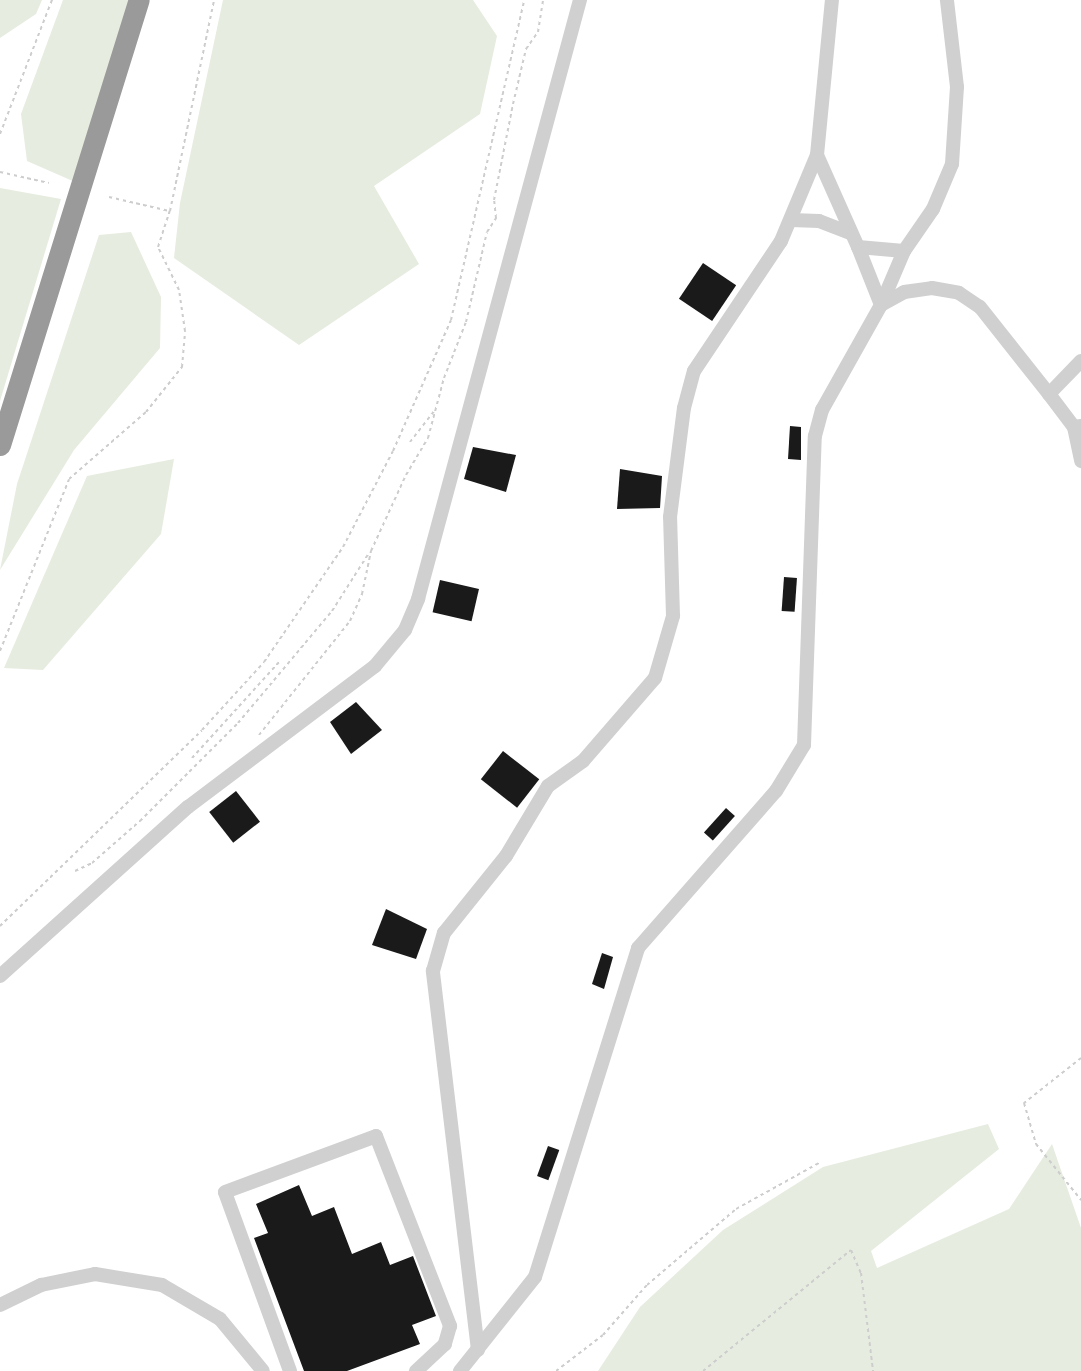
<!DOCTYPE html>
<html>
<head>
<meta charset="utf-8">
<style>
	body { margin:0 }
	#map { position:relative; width:1081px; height:1371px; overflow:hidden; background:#fff; font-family:"Open Sans",sans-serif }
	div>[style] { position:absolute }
	.green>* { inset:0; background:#e6ecdf }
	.building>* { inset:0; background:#1a1a1a; transform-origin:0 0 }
	.path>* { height:2px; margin-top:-1px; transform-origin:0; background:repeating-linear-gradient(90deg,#cdcdcd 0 3.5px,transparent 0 7px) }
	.minor>* { height:14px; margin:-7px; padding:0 7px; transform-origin:7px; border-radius:7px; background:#d0d0d0 }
	.highway>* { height:21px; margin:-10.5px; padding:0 10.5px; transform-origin:10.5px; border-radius:10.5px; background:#9a9a9a }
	span { translate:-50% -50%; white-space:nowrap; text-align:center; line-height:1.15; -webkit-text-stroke:7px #fff; paint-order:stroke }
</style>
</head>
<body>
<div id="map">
	<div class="green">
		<div style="clip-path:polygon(0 0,42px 0,36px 14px,0 38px)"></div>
		<div style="clip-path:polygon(63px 0,129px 0,75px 182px,27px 161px,21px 114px)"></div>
		<div style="clip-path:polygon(223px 0,473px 0,497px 36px,480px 114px,374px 186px,419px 264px,299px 345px,174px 258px,180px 203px)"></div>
		<div style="clip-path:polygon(0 188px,61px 199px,0 401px)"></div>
		<div style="clip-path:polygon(131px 232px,161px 297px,160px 348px,74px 450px,0 570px,17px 484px,99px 235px)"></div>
		<div style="clip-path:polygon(174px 459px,161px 534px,43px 670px,4px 668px,87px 476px)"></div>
		<div style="clip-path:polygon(988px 1124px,999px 1149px,871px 1251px,877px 1268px,1009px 1209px,1052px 1144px,1081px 1228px,1081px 1371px,598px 1371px,640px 1307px,723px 1230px,823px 1167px)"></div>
	</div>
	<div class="building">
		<div style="left:703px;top:263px;width:40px;height:43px;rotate:34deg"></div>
		<div style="clip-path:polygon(790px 426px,801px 427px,801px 460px,788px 459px)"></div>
		<div style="clip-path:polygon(473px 447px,516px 455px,506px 492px,464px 479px)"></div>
		<div style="clip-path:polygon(620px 469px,662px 476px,660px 508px,617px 509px)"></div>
		<div style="left:784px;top:577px;width:13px;height:34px;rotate:4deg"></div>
		<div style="left:440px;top:580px;width:40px;height:33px;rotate:13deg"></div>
		<div style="clip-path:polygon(356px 702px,382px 730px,351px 754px,330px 722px)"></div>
		<div style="left:503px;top:751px;width:46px;height:36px;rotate:38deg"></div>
		<div style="left:236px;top:791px;width:39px;height:34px;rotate:52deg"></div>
		<div style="left:726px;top:808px;width:12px;height:33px;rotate:42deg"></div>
		<div style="clip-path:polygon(386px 909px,427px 929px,416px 959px,372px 945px)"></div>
		<div style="clip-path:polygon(602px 953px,613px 957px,604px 989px,592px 984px)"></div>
		<div style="left:548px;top:1146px;width:12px;height:32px;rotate:20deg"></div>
		<div style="clip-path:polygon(299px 1185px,312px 1216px,334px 1207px,352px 1254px,381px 1242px,390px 1265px,413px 1256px,436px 1316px,412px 1325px,420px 1344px,347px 1371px,304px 1371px,254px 1238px,268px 1233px,256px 1204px)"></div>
	</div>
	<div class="path">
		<div style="left:0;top:134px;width:144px;rotate:-68.8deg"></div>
		<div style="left:0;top:172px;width:50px;rotate:12.7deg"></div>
		<div style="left:109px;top:197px;width:62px;rotate:13.1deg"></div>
		<div style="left:410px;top:442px;width:41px;rotate:-52deg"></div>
		<div style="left:0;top:651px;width:185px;rotate:-68.1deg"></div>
		<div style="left:69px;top:479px;width:102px;rotate:-41deg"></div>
		<div style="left:146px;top:412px;width:58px;rotate:-51.3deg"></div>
		<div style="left:182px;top:367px;width:36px;rotate:-85deg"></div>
		<div style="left:185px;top:331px;width:41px;rotate:-98.3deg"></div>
		<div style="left:179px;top:290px;width:48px;rotate:-116deg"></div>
		<div style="left:158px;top:247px;width:38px;rotate:-72deg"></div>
		<div style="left:170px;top:211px;width:216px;rotate:-78.2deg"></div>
		<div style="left:259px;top:735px;width:146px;rotate:-51.4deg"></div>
		<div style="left:350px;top:621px;width:30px;rotate:-66deg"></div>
		<div style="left:362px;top:594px;width:44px;rotate:-78.2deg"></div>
		<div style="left:371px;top:551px;width:84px;rotate:-65.3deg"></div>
		<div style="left:406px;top:475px;width:43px;rotate:-59.3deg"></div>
		<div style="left:428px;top:438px;width:62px;rotate:-75.1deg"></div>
		<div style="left:444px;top:378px;width:60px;rotate:-68.6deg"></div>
		<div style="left:466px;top:322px;width:92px;rotate:-76.9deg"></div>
		<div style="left:487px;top:232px;width:17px;rotate:-57deg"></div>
		<div style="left:496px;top:218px;width:18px;rotate:-96deg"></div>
		<div style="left:494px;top:200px;width:98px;rotate:-78.8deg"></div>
		<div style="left:513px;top:104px;width:57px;rotate:-76.7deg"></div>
		<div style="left:526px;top:49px;width:21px;rotate:-55deg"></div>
		<div style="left:538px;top:32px;width:32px;rotate:-81deg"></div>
		<div style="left:192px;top:758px;width:131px;rotate:-47.8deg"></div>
		<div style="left:75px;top:871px;width:19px;rotate:-25deg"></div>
		<div style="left:92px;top:863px;width:64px;rotate:-41.2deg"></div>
		<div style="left:140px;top:821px;width:139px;rotate:-45deg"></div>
		<div style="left:238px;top:723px;width:146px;rotate:-50deg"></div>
		<div style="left:332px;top:611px;width:69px;rotate:-57.5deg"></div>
		<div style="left:0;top:926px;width:281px;rotate:-44.1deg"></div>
		<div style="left:202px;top:730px;width:92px;rotate:-47.6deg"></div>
		<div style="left:264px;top:662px;width:140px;rotate:-55.5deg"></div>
		<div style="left:343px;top:547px;width:108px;rotate:-62.5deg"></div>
		<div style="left:393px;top:451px;width:143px;rotate:-66.1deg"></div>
		<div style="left:451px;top:320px;width:328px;rotate:-77.1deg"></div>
		<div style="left:1081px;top:1058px;width:73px;rotate:141.7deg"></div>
		<div style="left:1024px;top:1103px;width:43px;rotate:73.7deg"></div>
		<div style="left:1036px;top:1144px;width:72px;rotate:51.2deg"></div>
		<div style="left:556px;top:1371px;width:59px;rotate:-37.5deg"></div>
		<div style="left:603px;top:1335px;width:67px;rotate:-48.7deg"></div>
		<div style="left:647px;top:1285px;width:117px;rotate:-40.5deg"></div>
		<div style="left:736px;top:1209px;width:95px;rotate:-29deg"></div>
		<div style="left:703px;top:1371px;width:191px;rotate:-39.3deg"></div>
		<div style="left:851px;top:1250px;width:25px;rotate:67deg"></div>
		<div style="left:861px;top:1273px;width:99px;rotate:83deg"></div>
	</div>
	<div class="minor">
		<div style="left:817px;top:155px;width:101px;rotate:66deg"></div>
		<div style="left:858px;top:247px;width:46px;rotate:5deg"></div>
		<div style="left:904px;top:251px;width:51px;rotate:-55.4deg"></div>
		<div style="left:933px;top:209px;width:49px;rotate:-67.1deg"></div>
		<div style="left:952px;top:164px;width:77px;rotate:-86.3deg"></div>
		<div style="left:957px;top:87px;width:88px;rotate:-96.6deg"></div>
		<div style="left:791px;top:220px;width:28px;rotate:2deg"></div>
		<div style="left:819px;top:221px;width:34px;rotate:21deg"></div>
		<div style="left:904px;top:251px;width:59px;rotate:113.1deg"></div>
		<div style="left:881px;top:305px;width:26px;rotate:-29deg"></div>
		<div style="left:904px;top:292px;width:28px;rotate:-8deg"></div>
		<div style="left:932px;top:288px;width:27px;rotate:10deg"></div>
		<div style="left:959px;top:293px;width:25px;rotate:34deg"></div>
		<div style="left:980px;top:307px;width:111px;rotate:51.6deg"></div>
		<div style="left:1049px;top:394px;width:46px;rotate:-45.9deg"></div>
		<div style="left:1049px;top:394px;width:41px;rotate:52.9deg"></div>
		<div style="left:1081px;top:426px;width:7px;rotate:172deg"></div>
		<div style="left:1074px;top:427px;width:35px;rotate:78deg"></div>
		<div style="left:0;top:976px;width:253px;rotate:-42deg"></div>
		<div style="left:188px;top:807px;width:234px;rotate:-37deg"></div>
		<div style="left:375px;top:666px;width:47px;rotate:-50.2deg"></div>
		<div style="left:405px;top:630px;width:34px;rotate:-67deg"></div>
		<div style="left:418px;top:599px;width:621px;rotate:-74.87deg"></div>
		<div style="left:0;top:1305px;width:46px;rotate:-26deg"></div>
		<div style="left:41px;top:1285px;width:55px;rotate:-11.5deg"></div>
		<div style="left:95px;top:1274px;width:68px;rotate:9.3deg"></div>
		<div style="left:162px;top:1285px;width:67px;rotate:30.4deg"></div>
		<div style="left:220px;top:1319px;width:67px;rotate:50.4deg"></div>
		<div style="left:478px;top:1350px;width:382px;rotate:-96.8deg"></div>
		<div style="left:433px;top:971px;width:40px;rotate:-74deg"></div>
		<div style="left:444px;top:933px;width:99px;rotate:-51.2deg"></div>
		<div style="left:506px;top:856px;width:82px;rotate:-59deg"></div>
		<div style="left:548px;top:786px;width:43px;rotate:-35.5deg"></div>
		<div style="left:583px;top:761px;width:110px;rotate:-49.1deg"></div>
		<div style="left:655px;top:678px;width:65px;rotate:-73.8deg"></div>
		<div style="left:673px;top:616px;width:99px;rotate:-91.7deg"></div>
		<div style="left:670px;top:517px;width:110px;rotate:-82.7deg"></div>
		<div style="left:684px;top:408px;width:38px;rotate:-75deg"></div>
		<div style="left:694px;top:371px;width:156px;rotate:-56.2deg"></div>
		<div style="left:781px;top:241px;width:93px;rotate:-67.3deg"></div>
		<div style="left:817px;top:155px;width:156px;rotate:-84.5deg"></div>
		<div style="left:290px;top:1371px;width:190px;rotate:-110deg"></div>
		<div style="left:225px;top:1192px;width:161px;rotate:-20.3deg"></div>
		<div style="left:376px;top:1136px;width:204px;rotate:68.7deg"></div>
		<div style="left:450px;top:1326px;width:19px;rotate:106deg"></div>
		<div style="left:445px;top:1344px;width:40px;rotate:137deg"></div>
		<div style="left:460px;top:1371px;width:120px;rotate:-51.4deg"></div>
		<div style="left:535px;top:1277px;width:345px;rotate:-72.6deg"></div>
		<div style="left:638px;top:948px;width:209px;rotate:-48.7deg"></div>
		<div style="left:776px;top:791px;width:54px;rotate:-58.7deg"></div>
		<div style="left:804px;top:745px;width:309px;rotate:-88deg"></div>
		<div style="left:815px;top:436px;width:27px;rotate:-75deg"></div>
		<div style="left:822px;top:410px;width:120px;rotate:-60.7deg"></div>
		<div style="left:881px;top:305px;width:62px;rotate:-111.6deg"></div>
	</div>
	<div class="highway">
		<div style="left:0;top:445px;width:466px;rotate:-72.7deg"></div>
	</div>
</div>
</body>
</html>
